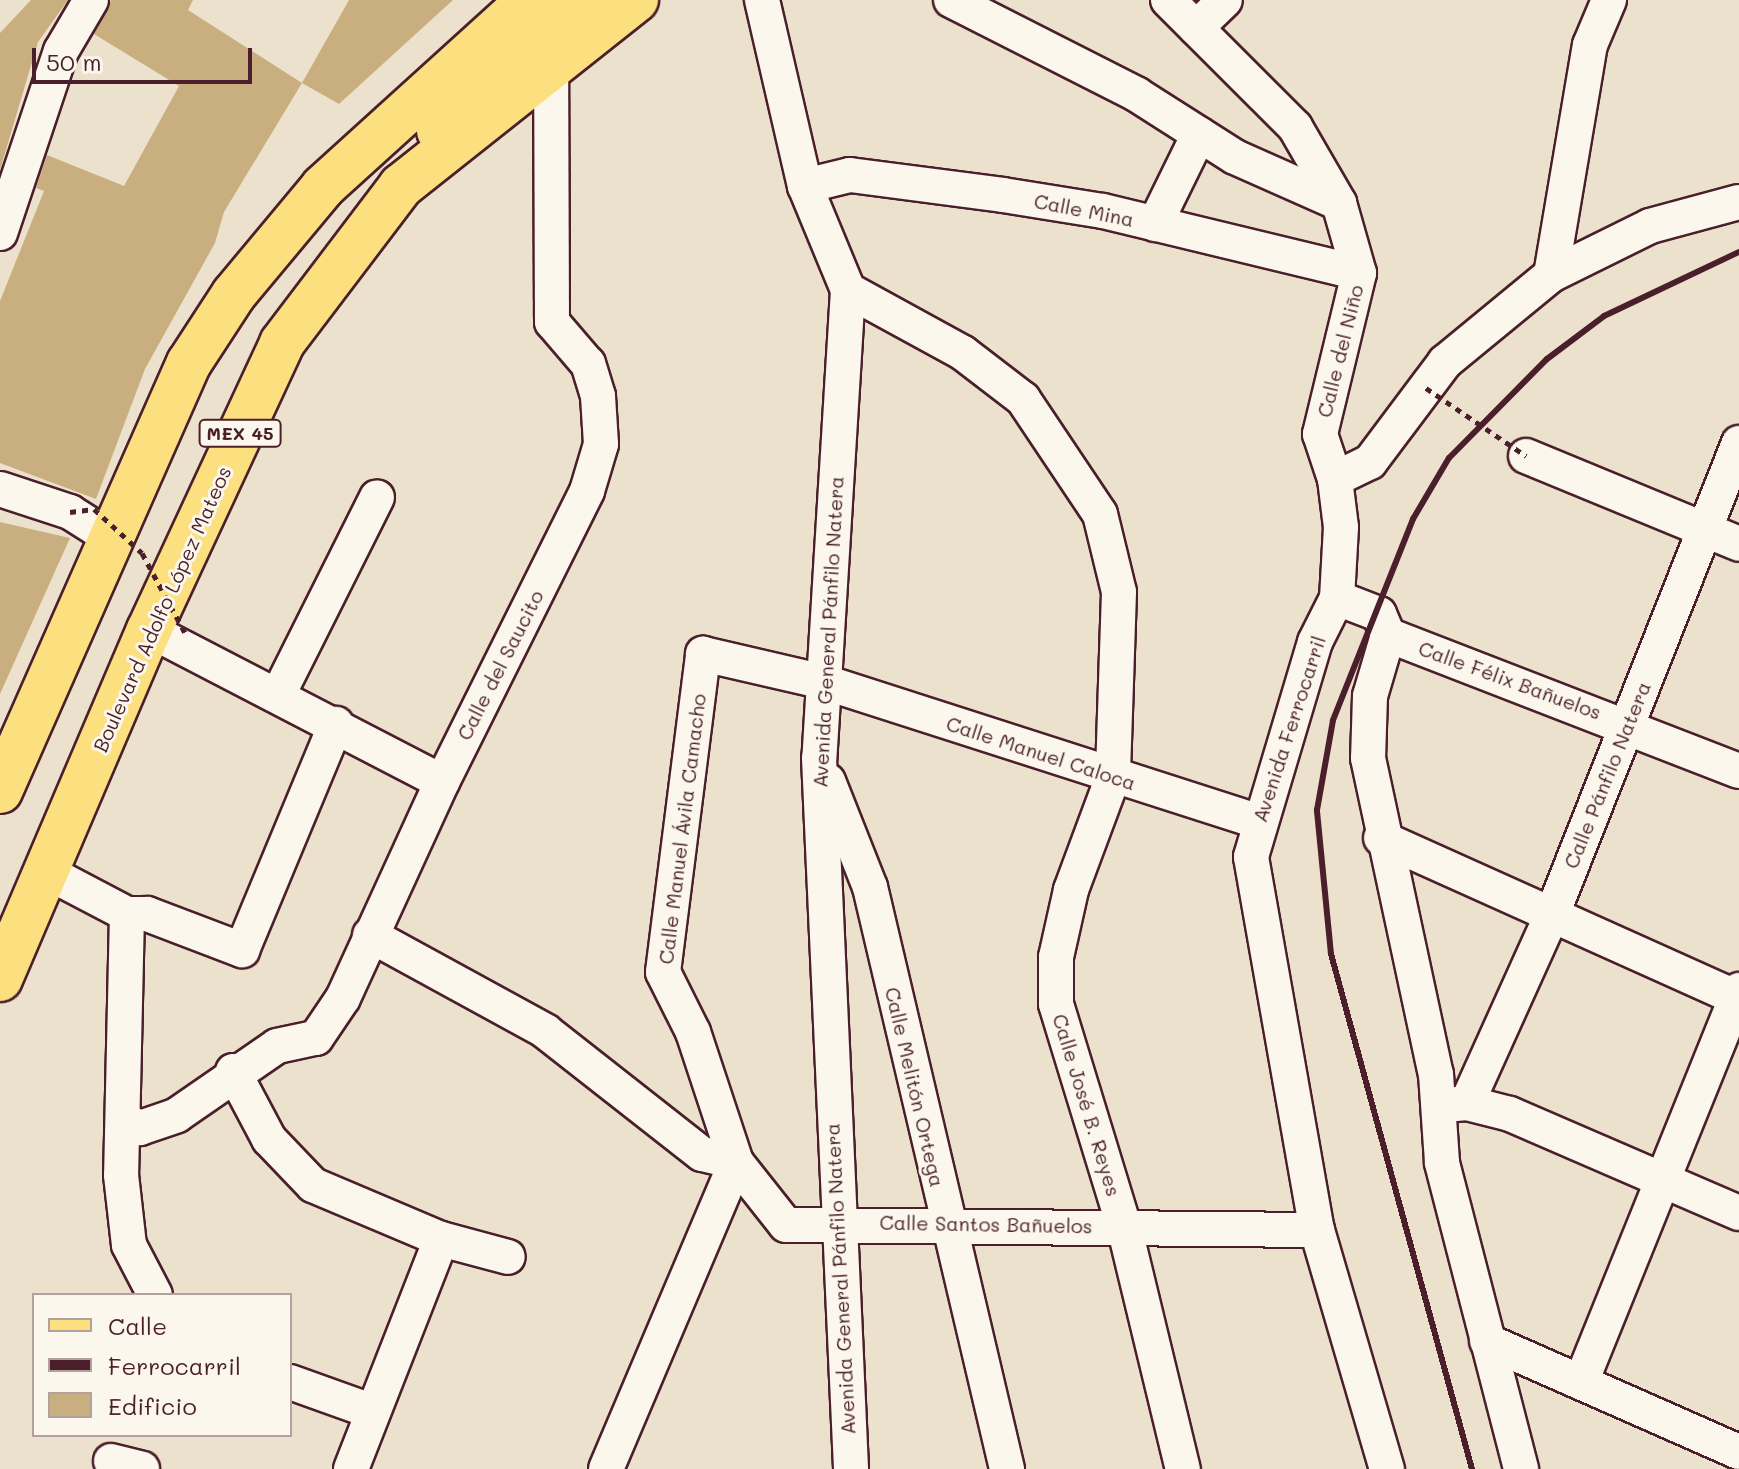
<!DOCTYPE html>
<html>
<head>
<meta charset="utf-8">
<style>
	body { margin:0 }
	#map { position:relative; width:1739px; height:1469px; overflow:hidden; background:#ece1cc; font-family:Mali,sans-serif }
	div>[style] { position:absolute }
	.building>* { inset:0; background:#c9af80 }
	.roads { filter:drop-shadow(2px 0 #4a1f2b) drop-shadow(-2px 0 #4a1f2b) drop-shadow(0 2px #4a1f2b) drop-shadow(0 -2px #4a1f2b) }
	.minor>* { height:34px; margin:-17px; padding:0 17px; transform-origin:17px; border-radius:17px; background:#fbf7ec }
	.major>* { height:44px; margin:-22px; padding:0 22px; transform-origin:22px; border-radius:22px; background:#fce080 }
	.rail>* { height:6px; margin:-3px; padding:0 3px; transform-origin:3px; border-radius:3px; background:#4a1f2b }
	.path-bridge>* { height:5px; margin-top:-2.5px; transform-origin:0; background:repeating-linear-gradient(90deg,#4a1f2b 0 6px,transparent 0 12px) }
	span { translate:-50% -50%; white-space:nowrap; text-align:center; line-height:1.15; -webkit-text-stroke:6px #fbf7ec; paint-order:stroke }
	.shield-label span { padding:2px 6px; background:#fbf7ec; border:2px solid; border-radius:6px; -webkit-text-stroke-width:0 }
	.shield-label { font-size:18px; color:#4a1f2b; font-weight:700 }
	.street-label { font-size:20px; color:#4a1f2b }
	.legend { position:absolute; left:32px; top:1293px; width:260px; height:144px; box-sizing:border-box; background:#fbf7ec; border:2px solid #b4a19f; margin:0; padding:10px 14px; list-style:none; font-size:24px; color:#4a1f2b }
	.legend li { display:flex; align-items:center; gap:16px; height:40px }
	.legend b { width:40px; border:2px solid #b4a19f }
	.scale { position:absolute; left:32px; top:48px; width:220px; height:36px; box-sizing:border-box; border:4px solid #4a1f2b; border-top:0; padding-left:10px; font-size:24px; line-height:28px; white-space:nowrap; color:#4a1f2b; -webkit-text-stroke:6px #fbf7ec; paint-order:stroke }
</style>
</head>
<body>
<div id="map">
	<div class="building">
		<div style="clip-path:polygon(31px 0,68px 0,38px 42px,0 170px,0 33px)"></div>
		<div style="clip-path:polygon(111px 0,193px 0,188px 10px,302px 83px,224px 212px,215px 243px,145px 369px,96px 499px,0 463px,0 301px,44px 191px,36px 188px,47px 155px,124px 186px,179px 86px,94px 34px)"></div>
		<div style="clip-path:polygon(349px 0,453px 0,339px 104px,302px 83px)"></div>
		<div style="clip-path:polygon(0 522px,70px 538px,0 694px)"></div>
	</div>
	<div class="roads">
		<div class="minor">
			<div style="left:762px;top:0;width:191px;rotate:77deg"></div>
			<div style="left:805px;top:186px;width:113px;rotate:67.5deg"></div>
			<div style="left:848px;top:290px;width:469px;rotate:93.5deg"></div>
			<div style="left:819px;top:758px;width:712px;rotate:87.42deg"></div>
			<div style="left:951px;top:0;width:208px;rotate:26.9deg"></div>
			<div style="left:1136px;top:94px;width:117px;rotate:32.5deg"></div>
			<div style="left:1235px;top:157px;width:114px;rotate:23.9deg"></div>
			<div style="left:1168px;top:0;width:180px;rotate:45deg"></div>
			<div style="left:1295px;top:127px;width:88px;rotate:59.9deg"></div>
			<div style="left:1339px;top:203px;width:73px;rotate:74.1deg"></div>
			<div style="left:1359px;top:273px;width:166px;rotate:103.6deg"></div>
			<div style="left:1320px;top:434px;width:47px;rotate:71.6deg"></div>
			<div style="left:1335px;top:479px;width:48px;rotate:82.9deg"></div>
			<div style="left:1341px;top:527px;width:71px;rotate:93.2deg"></div>
			<div style="left:1337px;top:598px;width:49px;rotate:116.6deg"></div>
			<div style="left:1315px;top:642px;width:224px;rotate:106.6deg"></div>
			<div style="left:1251px;top:857px;width:379px;rotate:80deg"></div>
			<div style="left:1317px;top:1230px;width:249px;rotate:73.7deg"></div>
			<div style="left:1196px;top:28px;width:40px;rotate:-44deg"></div>
			<div style="left:805px;top:186px;width:46px;rotate:-13.7deg"></div>
			<div style="left:850px;top:175px;width:154px;rotate:7.4deg"></div>
			<div style="left:1003px;top:195px;width:101px;rotate:9.1deg"></div>
			<div style="left:1103px;top:211px;width:263px;rotate:13.6deg"></div>
			<div style="left:1155px;top:224px;width:100px;rotate:-63.9deg"></div>
			<div style="left:0;top:233px;width:192px;rotate:-71.5deg"></div>
			<div style="left:61px;top:51px;width:59px;rotate:-59.5deg"></div>
			<div style="left:1551px;top:275px;width:233px;rotate:-80.4deg"></div>
			<div style="left:1590px;top:45px;width:49px;rotate:-67.1deg"></div>
			<div style="left:848px;top:290px;width:131px;rotate:28.7deg"></div>
			<div style="left:963px;top:353px;width:76px;rotate:37.5deg"></div>
			<div style="left:1023px;top:399px;width:138px;rotate:56.2deg"></div>
			<div style="left:1100px;top:514px;width:80px;rotate:76.3deg"></div>
			<div style="left:1119px;top:592px;width:185px;rotate:91.9deg"></div>
			<div style="left:1113px;top:777px;width:121px;rotate:110.4deg"></div>
			<div style="left:1071px;top:890px;width:69px;rotate:102.6deg"></div>
			<div style="left:1056px;top:957px;width:47px;rotate:90deg"></div>
			<div style="left:1056px;top:1004px;width:232px;rotate:73deg"></div>
			<div style="left:1124px;top:1226px;width:250px;rotate:76.4deg"></div>
			<div style="left:1526px;top:456px;width:230px;rotate:22.4deg"></div>
			<div style="left:1335px;top:479px;width:39px;rotate:-26deg"></div>
			<div style="left:1370px;top:462px;width:125px;rotate:-53.1deg"></div>
			<div style="left:1445px;top:362px;width:137px;rotate:-39.4deg"></div>
			<div style="left:1551px;top:275px;width:110px;rotate:-26.3deg"></div>
			<div style="left:1650px;top:226px;width:92px;rotate:-15.1deg"></div>
			<div style="left:0;top:489px;width:74px;rotate:18.2deg"></div>
			<div style="left:70px;top:512px;width:49px;rotate:32.4deg"></div>
			<div style="left:1337px;top:598px;width:45px;rotate:20.9deg"></div>
			<div style="left:1379px;top:614px;width:23px;rotate:67deg"></div>
			<div style="left:1388px;top:635px;width:376px;rotate:21.2deg"></div>
			<div style="left:149px;top:630px;width:330px;rotate:27.4deg"></div>
			<div style="left:1388px;top:635px;width:64px;rotate:106.4deg"></div>
			<div style="left:1370px;top:696px;width:62px;rotate:91.8deg"></div>
			<div style="left:1368px;top:758px;width:323px;rotate:77.9deg"></div>
			<div style="left:1436px;top:1074px;width:89px;rotate:86.1deg"></div>
			<div style="left:1442px;top:1163px;width:316px;rotate:75.5deg"></div>
			<div style="left:278px;top:695px;width:221px;rotate:-63.4deg"></div>
			<div style="left:828px;top:781px;width:114px;rotate:68.4deg"></div>
			<div style="left:870px;top:887px;width:598px;rotate:76.75deg"></div>
			<div style="left:1381px;top:838px;width:393px;rotate:24.2deg"></div>
			<div style="left:47px;top:872px;width:90px;rotate:27.7deg"></div>
			<div style="left:127px;top:914px;width:261px;rotate:91.3deg"></div>
			<div style="left:121px;top:1175px;width:70px;rotate:83.5deg"></div>
			<div style="left:129px;top:1245px;width:56px;rotate:62.5deg"></div>
			<div style="left:127px;top:914px;width:20px"></div>
			<div style="left:147px;top:914px;width:102px;rotate:20.8deg"></div>
			<div style="left:242px;top:950px;width:245px;rotate:-67.4deg"></div>
			<div style="left:370px;top:935px;width:200px;rotate:28.7deg"></div>
			<div style="left:545px;top:1031px;width:199px;rotate:38.1deg"></div>
			<div style="left:702px;top:1154px;width:35px;rotate:13deg"></div>
			<div style="left:736px;top:1162px;width:80px;rotate:51.6deg"></div>
			<div style="left:786px;top:1225px;width:531px;rotate:0.54deg"></div>
			<div style="left:233px;top:1071px;width:77px;rotate:62.1deg"></div>
			<div style="left:269px;top:1139px;width:64px;rotate:46.3deg"></div>
			<div style="left:313px;top:1185px;width:139px;rotate:22.9deg"></div>
			<div style="left:441px;top:1239px;width:69px;rotate:15deg"></div>
			<div style="left:1467px;top:1103px;width:204px;rotate:-65.7deg"></div>
			<div style="left:1551px;top:917px;width:510px;rotate:-68.37deg"></div>
			<div style="left:1445px;top:1105px;width:22px;rotate:-5deg"></div>
			<div style="left:1467px;top:1103px;width:44px;rotate:14.3deg"></div>
			<div style="left:1510px;top:1114px;width:249px;rotate:23.4deg"></div>
			<div style="left:124px;top:1120px;width:18px;rotate:27deg"></div>
			<div style="left:140px;top:1128px;width:39px;rotate:-19deg"></div>
			<div style="left:177px;top:1115px;width:121px;rotate:-34.6deg"></div>
			<div style="left:277px;top:1046px;width:40px;rotate:-12deg"></div>
			<div style="left:316px;top:1038px;width:48px;rotate:-56deg"></div>
			<div style="left:343px;top:998px;width:238px;rotate:-65.4deg"></div>
			<div style="left:442px;top:782px;width:325px;rotate:-63.5deg"></div>
			<div style="left:587px;top:491px;width:49px;rotate:-73.4deg"></div>
			<div style="left:601px;top:444px;width:48px;rotate:-93.6deg"></div>
			<div style="left:598px;top:396px;width:34px;rotate:-107deg"></div>
			<div style="left:588px;top:364px;width:55px;rotate:-130.6deg"></div>
			<div style="left:552px;top:322px;width:255px;rotate:-90.2deg"></div>
			<div style="left:1487px;top:1341px;width:275px;rotate:23.8deg"></div>
			<div style="left:290px;top:1382px;width:86px;rotate:19.7deg"></div>
			<div style="left:1581px;top:1382px;width:423px;rotate:-68deg"></div>
			<div style="left:111px;top:1461px;width:32px;rotate:14deg"></div>
			<div style="left:351px;top:1469px;width:247px;rotate:-68.6deg"></div>
			<div style="left:606px;top:1469px;width:333px;rotate:-67deg"></div>
			<div style="left:736px;top:1162px;width:137px;rotate:-108.3deg"></div>
			<div style="left:693px;top:1032px;width:67px;rotate:-116.6deg"></div>
			<div style="left:663px;top:972px;width:321px;rotate:-82.8deg"></div>
			<div style="left:703px;top:654px;width:124px;rotate:13deg"></div>
			<div style="left:824px;top:682px;width:456px;rotate:17.8deg"></div>
		</div>
		<div class="major">
			<div style="left:439px;top:131px;width:60px;rotate:-49.7deg"></div>
			<div style="left:478px;top:85px;width:135px;rotate:-39deg"></div>
			<div style="left:0;top:791px;width:468px;rotate:-66.2deg"></div>
			<div style="left:189px;top:363px;width:82px;rotate:-56.9deg"></div>
			<div style="left:234px;top:294px;width:139px;rotate:-50.2deg"></div>
			<div style="left:323px;top:187px;width:278px;rotate:-42.2deg"></div>
			<div style="left:0;top:979px;width:379px;rotate:-66.9deg"></div>
			<div style="left:149px;top:630px;width:316px;rotate:-65.1deg"></div>
			<div style="left:282px;top:343px;width:197px;rotate:-52.8deg"></div>
			<div style="left:401px;top:186px;width:300px;rotate:-38.4deg"></div>
		</div>
	</div>
	<div class="rail">
		<div style="left:1472px;top:1469px;width:534px;rotate:-105.31deg"></div>
		<div style="left:1331px;top:954px;width:145px;rotate:-95.6deg"></div>
		<div style="left:1317px;top:810px;width:91px;rotate:-79.9deg"></div>
		<div style="left:1333px;top:720px;width:216px;rotate:-68.3deg"></div>
		<div style="left:1413px;top:519px;width:71px;rotate:-59.5deg"></div>
		<div style="left:1449px;top:458px;width:139px;rotate:-45.3deg"></div>
		<div style="left:1547px;top:359px;width:71px;rotate:-37deg"></div>
		<div style="left:1604px;top:316px;width:149px;rotate:-25.4deg"></div>
	</div>
	<div class="path-bridge">
		<div style="left:1426px;top:388px;width:121px;rotate:34.2deg"></div>
		<div style="left:70px;top:512px;width:24px;rotate:-7deg"></div>
		<div style="left:94px;top:509px;width:65px;rotate:42.5deg"></div>
		<div style="left:142px;top:553px;width:91px;rotate:61.7deg"></div>
	</div>
	<div class="shield-label">
		<span style="left:240px;top:433px">MEX 45</span>
	</div>
	<div class="street-label">
		<span style="left:1084px;top:210px;rotate:11deg">Calle Mina</span>
		<span style="left:1340px;top:351px;rotate:-76deg">Calle del Niño</span>
		<span style="left:162px;top:609px;rotate:-66deg">Boulevard Adolfo López Mateos</span>
		<span style="left:828px;top:632px;rotate:-87deg">Avenida General Pánfilo Natera</span>
		<span style="left:500px;top:665px;rotate:-63deg">Calle del Saucito</span>
		<span style="left:1510px;top:680px;rotate:20deg">Calle Félix Bañuelos</span>
		<span style="left:1289px;top:729px;rotate:-72deg">Avenida Ferrocarril</span>
		<span style="left:1041px;top:753px;rotate:18deg">Calle Manuel Caloca</span>
		<span style="left:1607px;top:775px;rotate:-68deg">Calle Pánfilo Natera</span>
		<span style="left:682px;top:829px;rotate:-83deg">Calle Manuel Ávila Camacho</span>
		<span style="left:915px;top:1087px;rotate:77deg">Calle Melitón Ortega</span>
		<span style="left:1087px;top:1105px;rotate:73deg">Calle José B. Reyes</span>
		<span style="left:986px;top:1224px;rotate:1deg">Calle Santos Bañuelos</span>
		<span style="left:840px;top:1279px;rotate:-93deg">Avenida General Pánfilo Natera</span>
	</div>
	<ul class="legend">
	<li><b style="height:10px;background:#fce080"></b>Calle</li>
	<li><b style="height:10px;background:#4a1f2b"></b>Ferrocarril</li>
	<li><b style="height:22px;background:#c9af80"></b>Edificio</li>
	</ul>
	<div class="scale">50 m</div>
</div>
</body>
</html>
